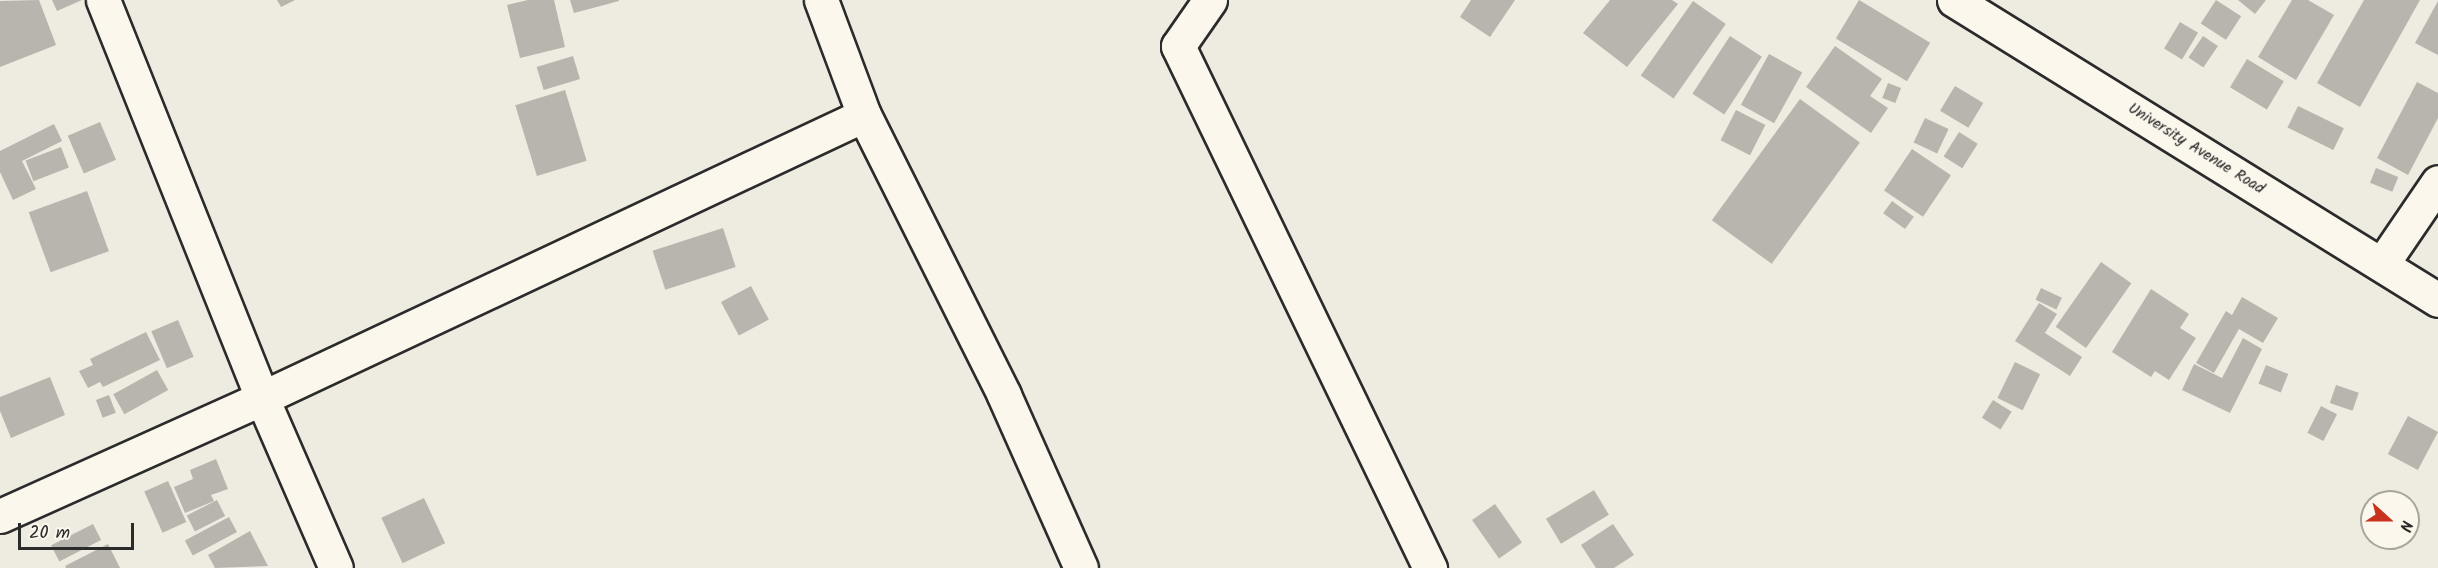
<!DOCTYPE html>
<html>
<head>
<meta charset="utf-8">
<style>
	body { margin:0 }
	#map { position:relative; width:2438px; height:568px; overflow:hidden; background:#eeebe0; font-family:Kalam,sans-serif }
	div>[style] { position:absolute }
	.building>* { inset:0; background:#b8b5ae; transform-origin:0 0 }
	.roads { filter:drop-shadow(2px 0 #2b2b2b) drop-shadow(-2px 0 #2b2b2b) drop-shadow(0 2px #2b2b2b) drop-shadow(0 -2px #2b2b2b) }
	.minor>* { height:33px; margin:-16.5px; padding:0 16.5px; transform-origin:16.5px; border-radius:16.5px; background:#fbf7ec }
	.major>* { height:33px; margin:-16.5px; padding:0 16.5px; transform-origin:16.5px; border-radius:16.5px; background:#fbf7ec }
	span { translate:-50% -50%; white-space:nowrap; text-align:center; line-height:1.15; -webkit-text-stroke:6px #fbf7ec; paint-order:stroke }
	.street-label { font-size:16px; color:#2b2b2b }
	.north { position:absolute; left:2360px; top:490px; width:60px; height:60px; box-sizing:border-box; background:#fbf7ec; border:2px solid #a8a59f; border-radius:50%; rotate:111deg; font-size:16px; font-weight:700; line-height:24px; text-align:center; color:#2b2b2b }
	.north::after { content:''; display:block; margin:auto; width:21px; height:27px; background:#c8321e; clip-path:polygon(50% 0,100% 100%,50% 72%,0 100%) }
	.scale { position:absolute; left:18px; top:523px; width:116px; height:27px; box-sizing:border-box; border:3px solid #2b2b2b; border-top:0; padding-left:8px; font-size:18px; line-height:21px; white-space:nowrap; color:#2b2b2b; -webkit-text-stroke:4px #fbf7ec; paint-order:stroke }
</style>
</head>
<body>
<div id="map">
	<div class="building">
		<div style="clip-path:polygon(39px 0,56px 45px,0 67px,0 1px)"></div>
		<div style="clip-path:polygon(52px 0,82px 0,57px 11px)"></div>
		<div style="clip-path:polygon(277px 0,295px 0,281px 7px)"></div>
		<div style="clip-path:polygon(528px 0,554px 0,565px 47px,520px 58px,507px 5px)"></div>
		<div style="clip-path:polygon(570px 0,619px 0,619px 1px,574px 13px)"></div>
		<div style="clip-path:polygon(1471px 0,1515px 0,1490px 37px,1460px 17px)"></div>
		<div style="clip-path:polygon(1610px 0,1672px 0,1678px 4px,1627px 67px,1583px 33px)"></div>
		<div style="left:1859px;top:0;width:83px;height:45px;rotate:31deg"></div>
		<div style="left:2216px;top:0;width:30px;height:28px;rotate:33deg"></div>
		<div style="clip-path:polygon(2238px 0,2266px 0,2255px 14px)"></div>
		<div style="clip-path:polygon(2292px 0,2308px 0,2334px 15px,2296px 80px,2258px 57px)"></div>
		<div style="clip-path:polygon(2364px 0,2420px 0,2360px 107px,2317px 83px)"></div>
		<div style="left:1693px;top:1px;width:40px;height:91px;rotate:35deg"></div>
		<div style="clip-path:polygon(2438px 1px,2438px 55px,2415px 43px)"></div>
		<div style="left:2180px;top:22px;width:21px;height:31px;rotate:31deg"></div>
		<div style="left:1730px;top:36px;width:38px;height:69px;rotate:33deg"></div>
		<div style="left:2203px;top:36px;width:18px;height:26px;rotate:34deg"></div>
		<div style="clip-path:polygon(1835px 46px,1882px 79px,1870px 96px,1888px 108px,1871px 133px,1806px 87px)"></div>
		<div style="left:1769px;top:54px;width:38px;height:58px;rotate:29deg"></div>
		<div style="left:573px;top:56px;width:24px;height:38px;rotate:73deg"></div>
		<div style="left:2247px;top:59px;width:43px;height:33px;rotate:31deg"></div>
		<div style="clip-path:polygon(2417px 82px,2438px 93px,2438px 118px,2408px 175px,2377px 158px)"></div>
		<div style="left:1888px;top:83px;width:14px;height:16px;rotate:21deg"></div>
		<div style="left:1955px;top:86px;width:33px;height:29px;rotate:31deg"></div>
		<div style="left:565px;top:90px;width:74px;height:52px;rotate:73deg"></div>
		<div style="left:1800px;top:99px;width:74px;height:150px;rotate:36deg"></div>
		<div style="left:2298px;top:106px;width:51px;height:24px;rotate:26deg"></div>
		<div style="left:1736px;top:110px;width:33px;height:34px;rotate:27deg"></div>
		<div style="left:1925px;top:118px;width:26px;height:27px;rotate:25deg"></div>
		<div style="left:100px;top:122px;width:41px;height:35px;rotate:67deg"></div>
		<div style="clip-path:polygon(54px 124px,62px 141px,22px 161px,36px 189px,13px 200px,0 172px,0 151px)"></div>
		<div style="left:1959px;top:132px;width:22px;height:29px;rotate:32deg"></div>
		<div style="left:61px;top:147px;width:22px;height:38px;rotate:69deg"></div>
		<div style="left:1912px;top:149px;width:47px;height:50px;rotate:34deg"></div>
		<div style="left:2376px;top:168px;width:24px;height:16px;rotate:22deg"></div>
		<div style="left:87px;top:191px;width:64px;height:62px;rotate:70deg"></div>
		<div style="left:1892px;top:201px;width:27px;height:15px;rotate:36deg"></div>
		<div style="left:723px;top:228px;width:41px;height:74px;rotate:72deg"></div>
		<div style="left:2101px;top:262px;width:37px;height:79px;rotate:35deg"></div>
		<div style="left:751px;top:286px;width:38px;height:34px;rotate:62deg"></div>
		<div style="left:2041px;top:288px;width:23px;height:13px;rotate:25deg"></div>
		<div style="clip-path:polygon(2151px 289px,2189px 314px,2180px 328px,2196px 338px,2169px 380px,2155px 371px,2151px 377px,2112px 352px)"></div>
		<div style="clip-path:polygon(2242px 297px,2278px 318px,2263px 343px,2239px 329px,2214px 373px,2196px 363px,2226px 311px,2232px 315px)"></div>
		<div style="clip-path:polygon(2039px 303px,2057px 314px,2045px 333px,2082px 357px,2070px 376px,2015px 341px)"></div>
		<div style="left:178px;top:320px;width:40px;height:29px;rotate:67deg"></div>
		<div style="clip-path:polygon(146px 332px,160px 360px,103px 387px,100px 382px,88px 388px,79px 371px,93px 365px,90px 359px)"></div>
		<div style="clip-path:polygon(2243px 338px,2262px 349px,2230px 413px,2182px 390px,2194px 364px,2222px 378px)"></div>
		<div style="left:2015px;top:362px;width:28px;height:40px;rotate:26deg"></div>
		<div style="left:2266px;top:365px;width:24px;height:20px;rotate:22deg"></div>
		<div style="left:157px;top:370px;width:23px;height:50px;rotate:61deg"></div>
		<div style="clip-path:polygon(50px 377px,65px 415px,11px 438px,0 411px,0 397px)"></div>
		<div style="left:2336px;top:385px;width:24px;height:19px;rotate:19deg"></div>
		<div style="left:109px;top:395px;width:19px;height:14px;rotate:69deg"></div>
		<div style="left:1993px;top:400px;width:22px;height:21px;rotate:32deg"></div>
		<div style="left:2321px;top:406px;width:18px;height:30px;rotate:27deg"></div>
		<div style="left:2408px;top:416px;width:34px;height:43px;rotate:28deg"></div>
		<div style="clip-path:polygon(216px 459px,228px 489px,211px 495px,214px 501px,185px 513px,174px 487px,193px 479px,190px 470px)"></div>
		<div style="left:168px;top:481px;width:45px;height:26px;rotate:66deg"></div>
		<div style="left:1594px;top:490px;width:29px;height:56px;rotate:59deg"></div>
		<div style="left:424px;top:498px;width:50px;height:47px;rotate:65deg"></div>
		<div style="left:217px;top:500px;width:18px;height:34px;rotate:63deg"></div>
		<div style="left:1495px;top:504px;width:47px;height:28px;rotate:55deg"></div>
		<div style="left:229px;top:517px;width:17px;height:50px;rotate:62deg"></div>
		<div style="left:93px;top:524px;width:18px;height:47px;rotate:63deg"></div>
		<div style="clip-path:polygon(1613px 524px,1634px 555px,1614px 568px,1596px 568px,1581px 545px)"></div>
		<div style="clip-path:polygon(250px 531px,268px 566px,215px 568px,208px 555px)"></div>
		<div style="clip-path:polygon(108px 544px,120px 568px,66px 568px,65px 566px)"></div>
	</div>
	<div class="roads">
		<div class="minor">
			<div style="left:103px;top:0;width:429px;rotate:68.2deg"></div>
			<div style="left:262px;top:398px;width:185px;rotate:66.5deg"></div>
			<div style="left:821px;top:0;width:123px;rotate:69.5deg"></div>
			<div style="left:864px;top:115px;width:313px;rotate:63.4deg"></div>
			<div style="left:1004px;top:395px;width:189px;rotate:66deg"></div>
			<div style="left:1210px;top:0;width:56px;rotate:124.8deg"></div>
			<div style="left:1178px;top:46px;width:580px;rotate:64.23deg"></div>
			<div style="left:2382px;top:264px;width:99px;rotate:-55.7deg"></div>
			<div style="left:0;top:516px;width:287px;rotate:-24.2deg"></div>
			<div style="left:262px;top:398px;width:665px;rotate:-25.18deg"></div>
		</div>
		<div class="major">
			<div style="left:1954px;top:0;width:569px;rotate:31.79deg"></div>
		</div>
	</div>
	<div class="street-label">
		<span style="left:2196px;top:149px;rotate:32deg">University Avenue Road</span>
	</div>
	<div class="north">N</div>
	<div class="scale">20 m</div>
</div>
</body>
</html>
